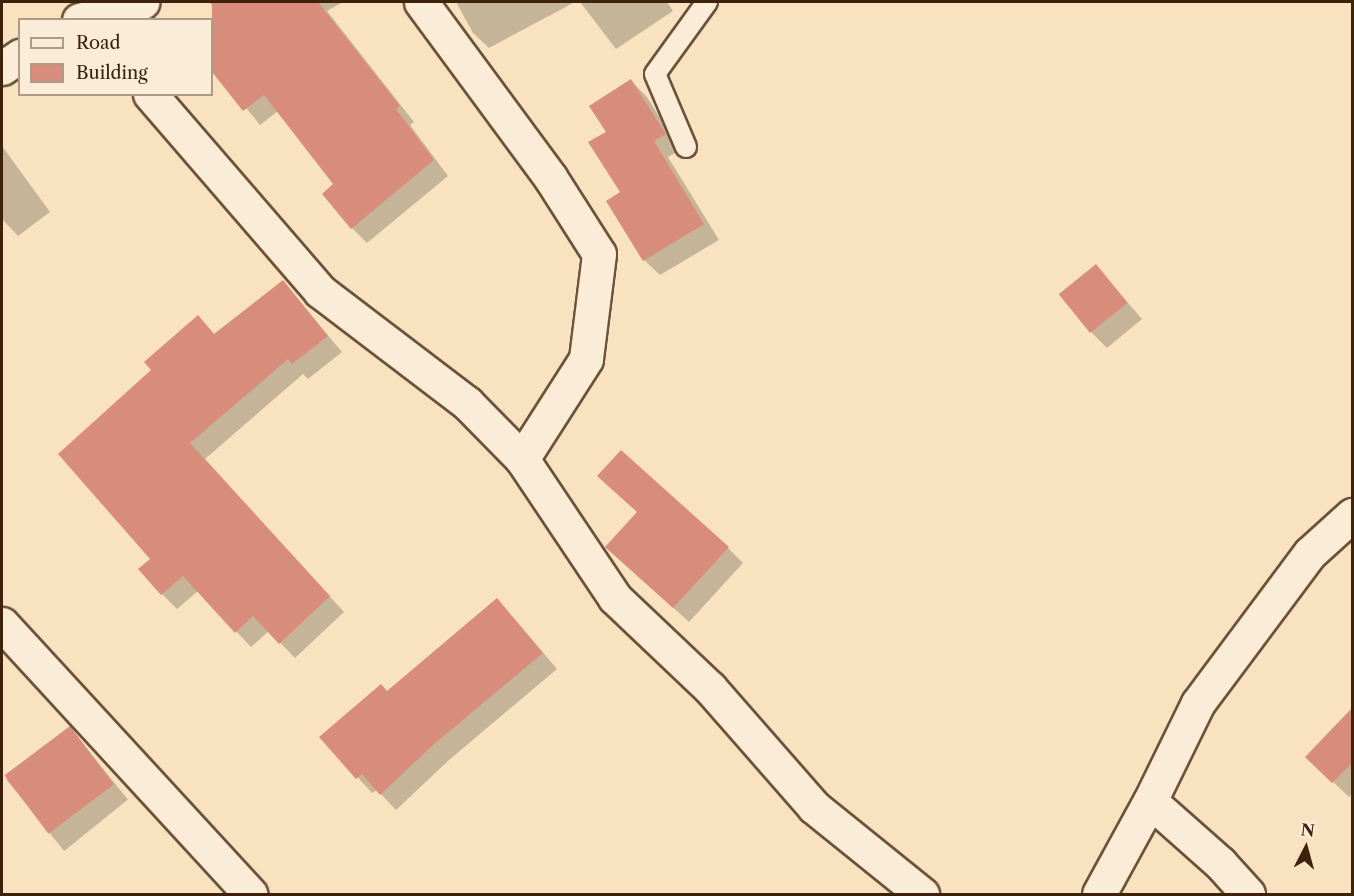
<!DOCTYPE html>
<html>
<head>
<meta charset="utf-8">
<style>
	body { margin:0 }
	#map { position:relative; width:1354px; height:896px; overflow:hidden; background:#f8e2c0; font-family:"Libre Caslon Text",serif }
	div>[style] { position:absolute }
	.shadow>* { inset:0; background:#0003; transform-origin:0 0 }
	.building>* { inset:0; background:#d88c7c; transform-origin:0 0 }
	.roads { filter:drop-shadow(2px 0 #6d5239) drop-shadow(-2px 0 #6d5239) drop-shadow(0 2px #6d5239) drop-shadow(0 -2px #6d5239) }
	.lane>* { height:20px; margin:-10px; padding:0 10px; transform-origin:10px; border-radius:10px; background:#faecd6 }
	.street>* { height:33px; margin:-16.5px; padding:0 16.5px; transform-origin:16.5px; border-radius:16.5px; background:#faecd6 }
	span { translate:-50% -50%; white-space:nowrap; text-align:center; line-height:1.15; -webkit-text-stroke:4.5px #faecd6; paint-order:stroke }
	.frame { position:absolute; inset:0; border:3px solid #3f220c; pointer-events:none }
	.legend { position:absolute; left:18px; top:18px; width:195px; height:78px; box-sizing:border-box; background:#faecd6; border:2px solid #af9b85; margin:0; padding:8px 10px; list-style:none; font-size:18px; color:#3f220c }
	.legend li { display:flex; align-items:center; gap:12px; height:30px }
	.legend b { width:30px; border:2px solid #af9b85 }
	.north { position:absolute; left:1276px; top:818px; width:60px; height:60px; -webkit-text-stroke:4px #faecd6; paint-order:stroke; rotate:6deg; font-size:16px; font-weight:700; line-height:24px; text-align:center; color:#3f220c }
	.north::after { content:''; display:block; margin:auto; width:21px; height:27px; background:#3f220c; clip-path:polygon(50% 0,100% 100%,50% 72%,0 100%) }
</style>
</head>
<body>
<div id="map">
	<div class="shadow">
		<div style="clip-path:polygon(209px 2px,343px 2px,327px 11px,414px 122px,410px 125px,448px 176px,367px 243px,352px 228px,336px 185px,278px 111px,260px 125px,212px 66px,212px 28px,223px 19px)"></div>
		<div style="clip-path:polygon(456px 2px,575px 2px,489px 48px,473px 33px)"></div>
		<div style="clip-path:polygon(580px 2px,667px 2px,673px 11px,616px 49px)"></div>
		<div style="clip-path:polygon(631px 81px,647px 97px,680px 150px,668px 157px,719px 240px,660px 275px,644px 260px,608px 132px)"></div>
		<div style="clip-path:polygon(2px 146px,50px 212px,18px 236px,2px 219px)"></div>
		<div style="clip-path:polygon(1096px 266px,1142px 319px,1107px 348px,1092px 333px)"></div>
		<div style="clip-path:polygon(283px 282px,342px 352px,308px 379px,303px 374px,205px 459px,344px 612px,295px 658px,269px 631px,251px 647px,198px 591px,177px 609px,162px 594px,152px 559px,154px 370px,198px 317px,215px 335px)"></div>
		<div style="clip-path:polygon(638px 513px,728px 548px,743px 563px,689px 622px,607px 547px)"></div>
		<div style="clip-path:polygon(512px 616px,557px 669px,449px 760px,396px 810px,377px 790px,372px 793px,321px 737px)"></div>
		<div style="left:70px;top:728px;width:92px;height:82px;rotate:51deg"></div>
		<div style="clip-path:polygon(1352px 730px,1352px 793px,1349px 797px,1307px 757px)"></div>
	</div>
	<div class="building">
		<div style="clip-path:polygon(212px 2px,318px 2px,400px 106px,396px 109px,434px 160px,351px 229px,322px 194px,333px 184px,264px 95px,243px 111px,212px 72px)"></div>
		<div style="clip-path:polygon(631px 79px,666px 134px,654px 141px,704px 224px,643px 261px,606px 201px,620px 192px,588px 142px,606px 132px,589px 106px)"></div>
		<div style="left:1096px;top:264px;width:50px;height:48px;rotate:51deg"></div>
		<div style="clip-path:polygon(283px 280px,328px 336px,292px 364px,288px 359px,190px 443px,330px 596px,279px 644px,253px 616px,235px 633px,183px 576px,161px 595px,138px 569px,150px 559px,58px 454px,151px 370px,144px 362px,198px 315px,214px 334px)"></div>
		<div style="clip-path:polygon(621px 450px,729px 547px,673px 608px,605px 547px,637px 512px,597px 476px)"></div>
		<div style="clip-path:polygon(497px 598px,543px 653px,433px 745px,380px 795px,362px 774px,356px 779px,319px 737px,381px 684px,387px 691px)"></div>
		<div style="clip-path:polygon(1353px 707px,1353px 762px,1332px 783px,1305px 757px)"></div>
		<div style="left:70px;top:726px;width:73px;height:82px;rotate:53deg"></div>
	</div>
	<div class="roads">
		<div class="lane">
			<div style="left:686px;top:147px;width:79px;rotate:-113deg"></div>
			<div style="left:655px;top:74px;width:89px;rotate:-54.2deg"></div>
		</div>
		<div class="street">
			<div style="left:421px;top:2px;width:217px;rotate:53.6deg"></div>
			<div style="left:550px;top:177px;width:91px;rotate:57.5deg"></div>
			<div style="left:599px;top:254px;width:106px;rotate:97.1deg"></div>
			<div style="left:586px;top:359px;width:119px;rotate:122.6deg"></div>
			<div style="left:522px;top:459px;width:167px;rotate:56.2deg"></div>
			<div style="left:615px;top:598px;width:131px;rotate:43.5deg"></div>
			<div style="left:710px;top:688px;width:158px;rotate:48.8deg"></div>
			<div style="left:814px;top:807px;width:139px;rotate:38.9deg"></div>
			<div style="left:79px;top:20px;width:66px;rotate:-15.9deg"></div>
			<div style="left:2px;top:68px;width:22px;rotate:-34deg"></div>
			<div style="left:150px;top:94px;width:260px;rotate:49.2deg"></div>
			<div style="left:320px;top:291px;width:185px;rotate:37.3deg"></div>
			<div style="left:467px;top:403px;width:78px;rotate:45.5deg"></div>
			<div style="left:2px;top:624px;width:367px;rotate:47.4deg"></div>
			<div style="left:1150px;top:801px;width:109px;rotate:-63.9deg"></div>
			<div style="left:1198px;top:703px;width:187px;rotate:-53.3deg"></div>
			<div style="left:1310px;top:553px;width:57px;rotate:-42.1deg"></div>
			<div style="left:1099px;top:894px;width:106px;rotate:-61.3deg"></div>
			<div style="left:1150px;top:801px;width:94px;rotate:41.5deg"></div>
			<div style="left:1220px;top:863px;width:42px;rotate:47.9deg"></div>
		</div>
	</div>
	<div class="frame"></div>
	<ul class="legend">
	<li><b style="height:8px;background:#faecd6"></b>Road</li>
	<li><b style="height:16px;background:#d88c7c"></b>Building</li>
	</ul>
	<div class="north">N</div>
</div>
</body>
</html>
